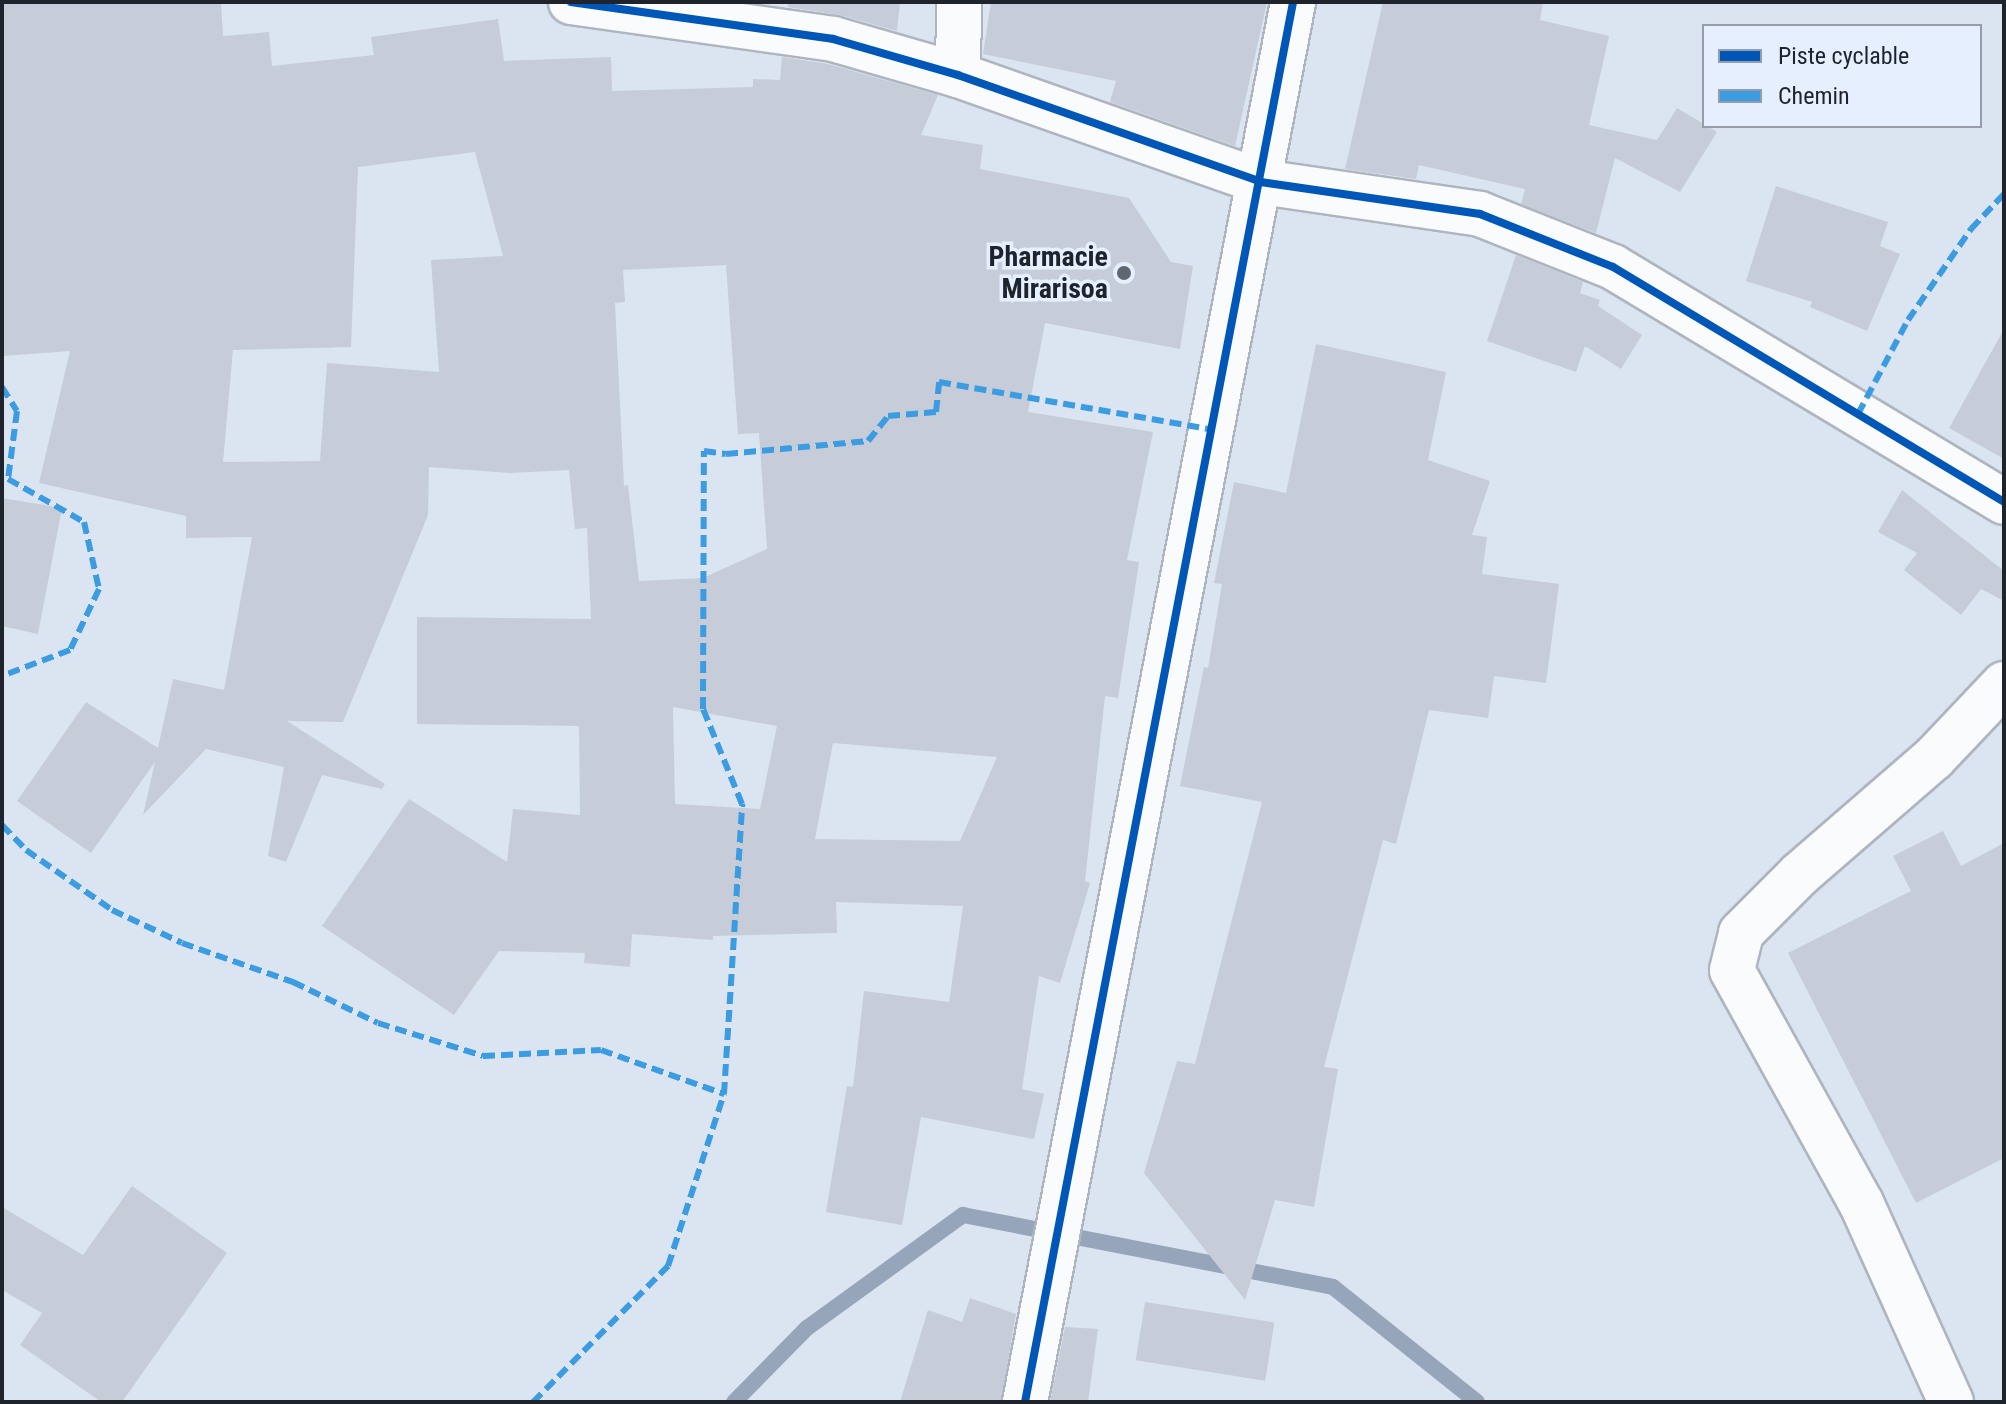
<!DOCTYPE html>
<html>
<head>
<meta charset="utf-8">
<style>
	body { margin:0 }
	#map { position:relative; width:2006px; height:1404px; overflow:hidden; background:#dbe4f1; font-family:"Roboto Condensed",sans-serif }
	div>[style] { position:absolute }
	.stream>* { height:16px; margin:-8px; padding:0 8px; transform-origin:8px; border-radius:8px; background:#97a5ba }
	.building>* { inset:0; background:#c6cdd8; transform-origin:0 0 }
	.roads { filter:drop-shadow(2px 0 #aeb5bf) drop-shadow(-2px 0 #aeb5bf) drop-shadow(0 2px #aeb5bf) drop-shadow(0 -2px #aeb5bf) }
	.minor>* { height:44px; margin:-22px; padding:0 22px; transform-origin:22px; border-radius:22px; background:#fafbfd }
	.tertiary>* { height:44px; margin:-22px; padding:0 22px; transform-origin:22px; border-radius:22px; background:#fafbfd }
	.quiet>* { height:6px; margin-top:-3px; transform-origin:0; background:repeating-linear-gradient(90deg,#3c9ce1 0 12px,transparent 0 18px) }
	.cycleway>* { height:8px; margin:-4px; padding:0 4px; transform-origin:4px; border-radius:4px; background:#0057b8 }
	.dots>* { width:22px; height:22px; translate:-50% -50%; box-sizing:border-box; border:4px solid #e6effd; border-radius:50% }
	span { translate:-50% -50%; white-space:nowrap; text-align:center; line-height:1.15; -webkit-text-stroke:7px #e6effd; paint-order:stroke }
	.poi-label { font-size:28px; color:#1e232c; font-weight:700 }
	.right { translate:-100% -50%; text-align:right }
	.frame { position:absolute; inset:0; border:4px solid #1e232c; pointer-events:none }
	.legend { position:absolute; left:1702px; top:24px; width:280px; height:104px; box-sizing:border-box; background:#e6effd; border:2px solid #969da9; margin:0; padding:10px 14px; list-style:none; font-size:24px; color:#1e232c }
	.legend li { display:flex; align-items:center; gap:16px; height:40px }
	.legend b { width:40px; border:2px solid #969da9 }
</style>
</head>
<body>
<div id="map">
	<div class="stream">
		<div style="left:734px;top:1402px;width:104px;rotate:-45.4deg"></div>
		<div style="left:807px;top:1328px;width:193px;rotate:-35.9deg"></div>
		<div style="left:963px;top:1215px;width:377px;rotate:11deg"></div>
		<div style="left:1333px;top:1287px;width:184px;rotate:38.6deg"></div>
	</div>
	<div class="building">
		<div style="clip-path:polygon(evenodd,2px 2px,221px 2px,223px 36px,269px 32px,272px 66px,374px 55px,371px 37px,498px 19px,504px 61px,611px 57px,612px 91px,753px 87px,753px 79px,780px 80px,782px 57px,828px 64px,938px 95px,921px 135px,983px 145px,980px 169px,1129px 198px,1171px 262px,1193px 266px,1180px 349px,1045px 323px,1028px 412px,1153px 432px,1127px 560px,1139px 562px,1118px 698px,1105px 696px,1085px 881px,1090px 883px,1060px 983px,1039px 976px,1022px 1089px,1044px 1094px,1034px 1139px,921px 1117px,902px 1225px,826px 1212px,847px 1086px,853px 1087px,864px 991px,949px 1002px,963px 906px,836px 902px,837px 933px,713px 936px,713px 940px,632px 934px,630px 967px,584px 963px,585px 953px,499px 951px,454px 1015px,322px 926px,409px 799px,507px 862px,513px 809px,580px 815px,579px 726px,417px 724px,417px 617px,591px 619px,587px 528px,575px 529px,569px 470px,510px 473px,429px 467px,428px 515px,343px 722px,287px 721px,385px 784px,382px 789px,322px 775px,286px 862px,268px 856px,284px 767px,206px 749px,143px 815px,155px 762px,91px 853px,17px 801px,86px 702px,158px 748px,173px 679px,224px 690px,252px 537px,186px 538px,186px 516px,39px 483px,70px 351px,3px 356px,2px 2px,475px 152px,503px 256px,431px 260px,439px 372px,327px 363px,320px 461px,223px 462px,233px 350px,351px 347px,358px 167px,475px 152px,2px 2px,726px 265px,738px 434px,759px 433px,767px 549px,703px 578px,639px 581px,628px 485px,624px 486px,615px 303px,625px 302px,623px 270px,726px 265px,2px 2px,673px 707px,777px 726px,760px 809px,675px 804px,673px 707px,2px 2px,833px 743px,997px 757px,960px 841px,815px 839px,833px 743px)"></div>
		<div style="clip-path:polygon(788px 2px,900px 2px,897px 31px,840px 15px,788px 7px)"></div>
		<div style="clip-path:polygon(991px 2px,1267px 2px,1235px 146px,1110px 102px,1116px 81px,983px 54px)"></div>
		<div style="clip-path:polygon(1383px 2px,1543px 2px,1540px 20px,1609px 36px,1589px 125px,1657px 140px,1677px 108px,1717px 132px,1680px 192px,1615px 158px,1596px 233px,1521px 204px,1525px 189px,1419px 165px,1416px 179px,1345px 169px)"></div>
		<div style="clip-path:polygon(1776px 186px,1888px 222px,1880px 246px,1900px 254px,1867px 331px,1810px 307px,1812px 302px,1746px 281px)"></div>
		<div style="clip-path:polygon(1516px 255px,1583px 282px,1580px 293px,1600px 300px,1598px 306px,1642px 335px,1621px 369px,1585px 346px,1576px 372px,1487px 341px)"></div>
		<div style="clip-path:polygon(2004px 329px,2004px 459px,1949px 428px)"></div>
		<div style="clip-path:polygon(1316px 344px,1446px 372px,1428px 460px,1490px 481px,1472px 535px,1487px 537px,1482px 574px,1559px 584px,1546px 683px,1494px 676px,1488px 718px,1429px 710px,1396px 844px,1383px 840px,1324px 1067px,1338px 1069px,1314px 1207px,1275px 1200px,1245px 1300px,1144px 1173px,1177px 1061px,1195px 1064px,1262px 802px,1180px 786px,1204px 667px,1208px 668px,1222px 584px,1214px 583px,1234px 482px,1286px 493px)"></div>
		<div style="clip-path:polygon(1902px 490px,2004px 571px,2004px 601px,1981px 589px,1961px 615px,1904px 570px,1917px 553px,1878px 532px)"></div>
		<div style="clip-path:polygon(2px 498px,62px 508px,38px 634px,2px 626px)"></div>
		<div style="clip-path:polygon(1943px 831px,1961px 866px,2004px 843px,2004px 1158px,1916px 1203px,1788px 953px,1911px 891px,1893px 856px)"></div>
		<div style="clip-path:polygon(132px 1186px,227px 1253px,122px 1402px,101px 1402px,20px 1345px,42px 1313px,2px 1290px,2px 1207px,83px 1255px)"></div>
		<div style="clip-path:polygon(970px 1298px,1016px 1314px,1001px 1402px,900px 1402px,928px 1310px,962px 1322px)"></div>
		<div style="left:1145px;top:1302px;width:131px;height:59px;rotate:9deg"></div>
		<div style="clip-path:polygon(1065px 1327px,1098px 1329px,1088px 1402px,1050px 1402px)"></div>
	</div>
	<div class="roads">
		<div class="minor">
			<div style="left:571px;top:2px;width:265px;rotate:8deg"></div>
			<div style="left:833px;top:39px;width:130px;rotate:16.1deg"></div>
			<div style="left:958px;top:75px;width:321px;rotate:19.4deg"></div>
			<div style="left:1261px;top:182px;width:221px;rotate:8.3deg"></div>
			<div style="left:1480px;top:214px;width:143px;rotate:21.7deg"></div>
			<div style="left:1613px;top:267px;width:456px;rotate:31deg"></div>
			<div style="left:958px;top:75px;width:73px;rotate:-89.2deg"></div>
			<div style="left:1951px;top:1402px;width:218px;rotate:-114.3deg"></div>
			<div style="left:1861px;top:1203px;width:266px;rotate:-119deg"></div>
			<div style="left:1732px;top:970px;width:38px;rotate:-76deg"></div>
			<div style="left:1741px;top:933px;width:83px;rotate:-45deg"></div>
			<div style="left:1800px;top:874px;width:177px;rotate:-40.9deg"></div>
			<div style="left:1934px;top:758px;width:102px;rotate:-46.6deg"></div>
		</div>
		<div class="tertiary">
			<div style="left:1025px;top:1402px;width:1425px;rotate:-79.16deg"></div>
		</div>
	</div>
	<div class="quiet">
		<div style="left:2px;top:387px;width:28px;rotate:58deg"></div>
		<div style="left:17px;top:411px;width:69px;rotate:97.5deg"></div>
		<div style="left:8px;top:479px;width:87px;rotate:29.5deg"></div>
		<div style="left:84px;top:522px;width:69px;rotate:77.4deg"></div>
		<div style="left:99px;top:589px;width:68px;rotate:115.4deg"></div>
		<div style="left:70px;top:650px;width:73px;rotate:159.1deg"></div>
		<div style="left:1858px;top:414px;width:106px;rotate:-62deg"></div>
		<div style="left:1908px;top:320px;width:111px;rotate:-55.3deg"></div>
		<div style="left:1971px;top:229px;width:48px;rotate:-46.7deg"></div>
		<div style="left:2px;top:825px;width:35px;rotate:46deg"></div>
		<div style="left:26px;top:850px;width:105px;rotate:34.9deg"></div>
		<div style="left:112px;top:910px;width:77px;rotate:25.2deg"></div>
		<div style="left:182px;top:943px;width:118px;rotate:19.4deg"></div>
		<div style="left:293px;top:982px;width:94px;rotate:25.8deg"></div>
		<div style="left:378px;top:1023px;width:110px;rotate:17.4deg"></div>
		<div style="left:483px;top:1056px;width:118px;rotate:-2.9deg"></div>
		<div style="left:601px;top:1050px;width:131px;rotate:19.7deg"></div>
		<div style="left:533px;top:1402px;width:192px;rotate:-45.2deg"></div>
		<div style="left:668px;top:1266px;width:181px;rotate:-72deg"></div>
		<div style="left:724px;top:1094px;width:291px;rotate:-86.4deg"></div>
		<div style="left:742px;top:804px;width:103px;rotate:-112.3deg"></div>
		<div style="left:703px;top:709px;width:258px;rotate:-89.8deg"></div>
		<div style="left:704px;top:451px;width:22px;rotate:8deg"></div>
		<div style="left:726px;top:454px;width:143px;rotate:-5.2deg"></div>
		<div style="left:868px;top:441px;width:32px;rotate:-51deg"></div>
		<div style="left:888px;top:416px;width:48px;rotate:-4.8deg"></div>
		<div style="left:936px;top:412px;width:30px;rotate:-84deg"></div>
		<div style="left:939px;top:382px;width:278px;rotate:9.9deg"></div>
	</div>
	<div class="cycleway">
		<div style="left:571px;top:2px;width:265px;rotate:8deg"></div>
		<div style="left:833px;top:39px;width:130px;rotate:16.1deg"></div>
		<div style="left:958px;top:75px;width:321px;rotate:19.4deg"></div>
		<div style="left:1261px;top:182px;width:221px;rotate:8.3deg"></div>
		<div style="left:1480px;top:214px;width:143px;rotate:21.7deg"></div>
		<div style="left:1613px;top:267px;width:456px;rotate:31deg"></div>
		<div style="left:1025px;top:1402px;width:1425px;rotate:-79.16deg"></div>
	</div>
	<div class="dots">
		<div style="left:1124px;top:273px;background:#606771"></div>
	</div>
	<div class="poi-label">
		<span class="right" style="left:1108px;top:273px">Pharmacie<br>Mirarisoa</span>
	</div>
	<div class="frame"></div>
	<ul class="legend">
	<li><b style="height:10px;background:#0057b8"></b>Piste cyclable</li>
	<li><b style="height:10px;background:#3c9ce1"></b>Chemin</li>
	</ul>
</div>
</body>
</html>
